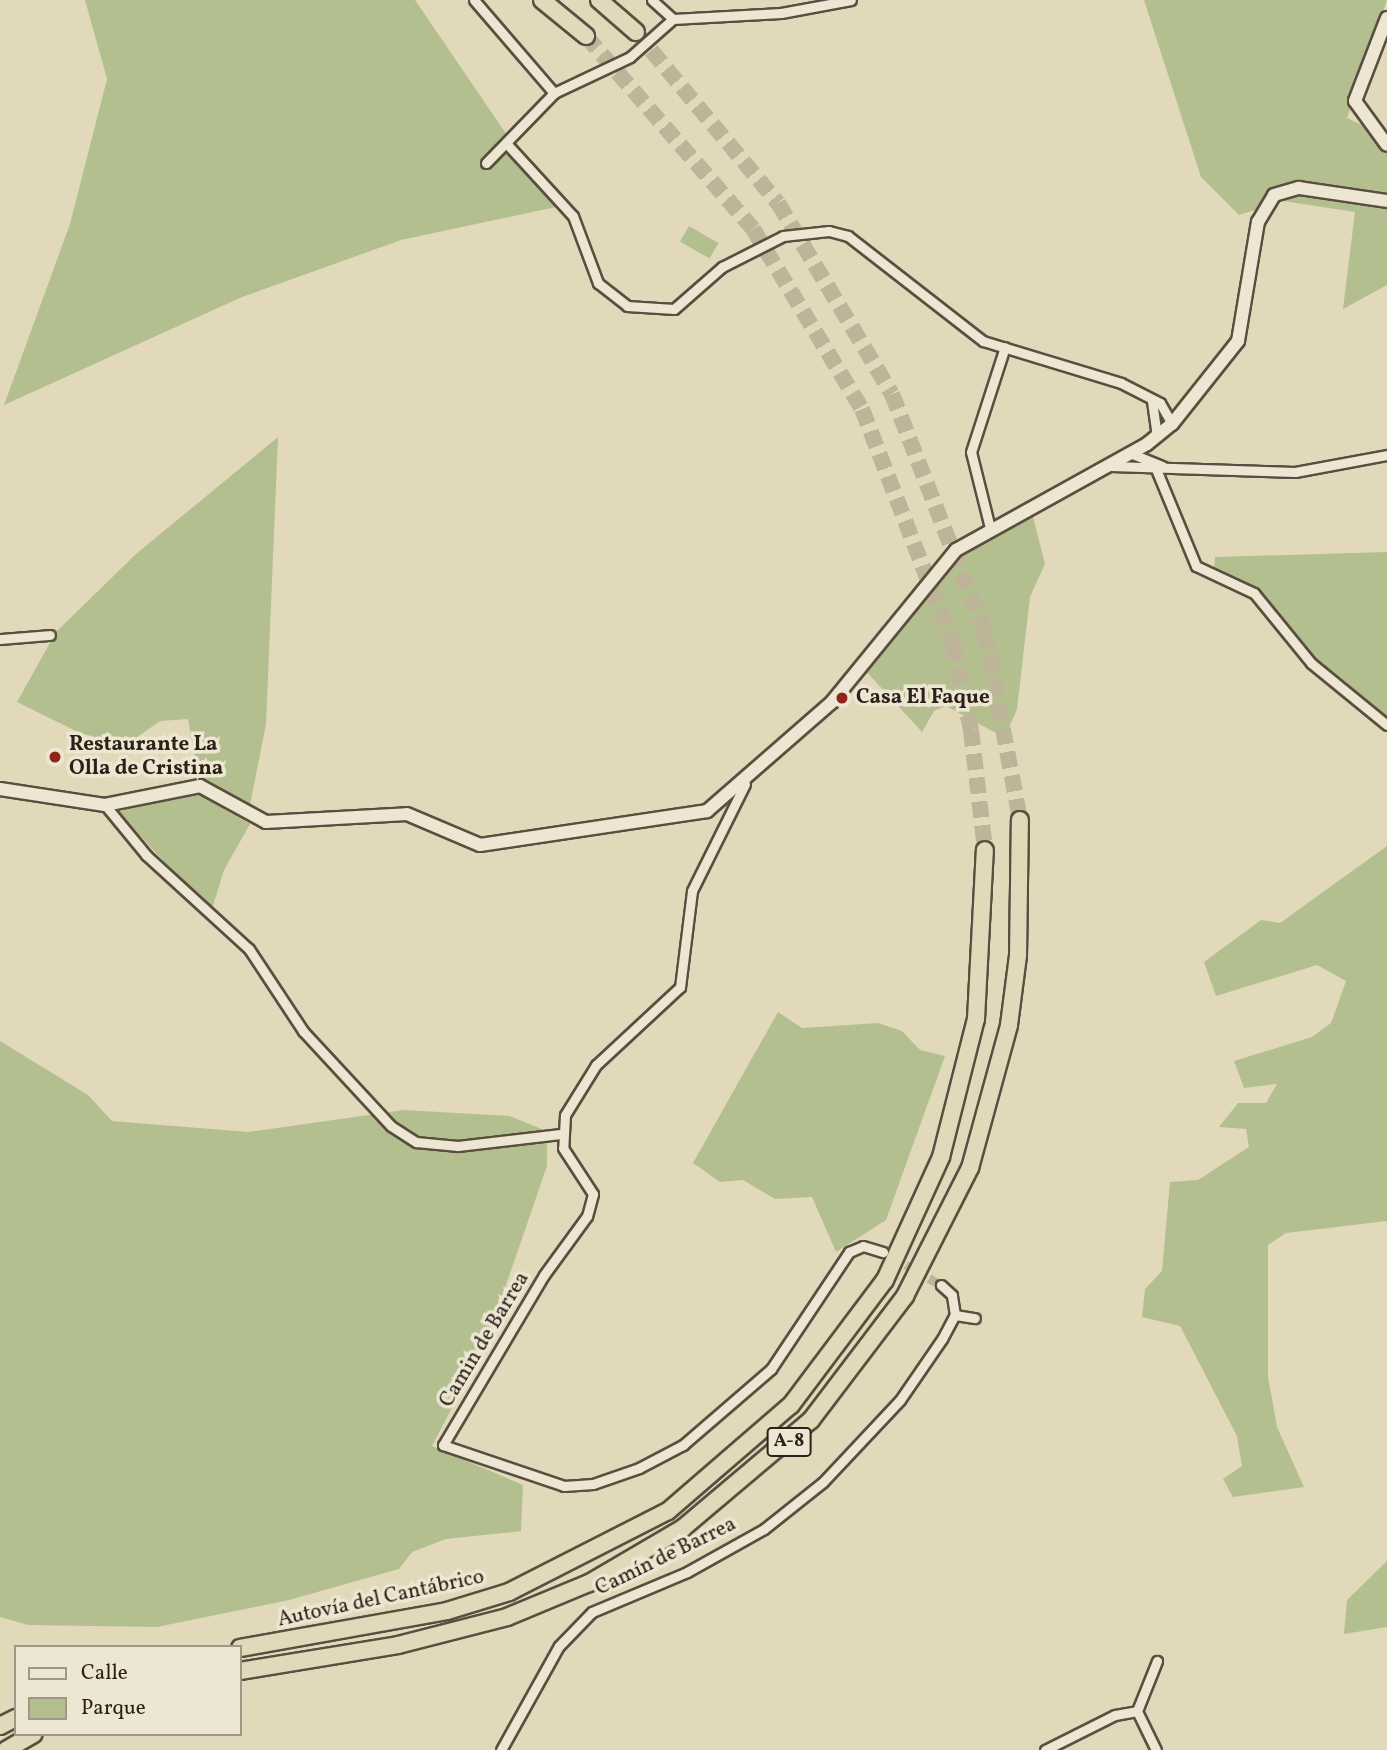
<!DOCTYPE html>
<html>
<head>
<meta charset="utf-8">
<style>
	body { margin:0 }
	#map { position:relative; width:1387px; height:1750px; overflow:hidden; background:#e2d9ba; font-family:Vollkorn,serif }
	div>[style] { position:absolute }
	.green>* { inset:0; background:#b4bf8f; transform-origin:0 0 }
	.street-tunnel>* { height:9px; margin-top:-4.5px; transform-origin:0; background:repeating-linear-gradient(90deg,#beb499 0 9px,transparent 0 13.5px) }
	.highway-tunnel>* { height:16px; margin-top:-8px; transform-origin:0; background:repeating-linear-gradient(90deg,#beb499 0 16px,transparent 0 24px) }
	.roads { filter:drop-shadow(2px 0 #5a4e40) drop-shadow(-2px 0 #5a4e40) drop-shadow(0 2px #5a4e40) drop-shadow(0 -2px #5a4e40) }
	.street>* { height:9px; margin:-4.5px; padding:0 4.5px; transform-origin:4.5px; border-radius:4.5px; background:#ece6d2 }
	.secondary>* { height:12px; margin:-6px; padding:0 6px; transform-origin:6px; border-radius:6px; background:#ece6d2 }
	.highway>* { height:16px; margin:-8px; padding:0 8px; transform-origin:8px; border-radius:8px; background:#e2d9ba }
	.dots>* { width:19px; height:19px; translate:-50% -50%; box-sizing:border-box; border:4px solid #ece6d2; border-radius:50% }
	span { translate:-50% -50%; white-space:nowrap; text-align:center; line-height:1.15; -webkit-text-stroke:7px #ece6d2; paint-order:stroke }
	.shield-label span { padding:2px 5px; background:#ece6d2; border:2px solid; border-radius:5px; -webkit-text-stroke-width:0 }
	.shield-label { font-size:19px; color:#2c2017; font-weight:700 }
	.poi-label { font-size:21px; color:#2c2017; font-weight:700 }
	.left { translate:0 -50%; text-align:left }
	.street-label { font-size:21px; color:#2c2017 }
	.legend { position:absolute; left:14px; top:1645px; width:228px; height:91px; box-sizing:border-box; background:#ece6d2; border:2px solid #9f9787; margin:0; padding:9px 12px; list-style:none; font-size:21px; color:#2c2017 }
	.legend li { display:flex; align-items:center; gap:14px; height:35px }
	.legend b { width:35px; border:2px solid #9f9787 }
</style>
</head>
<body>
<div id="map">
	<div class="green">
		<div style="clip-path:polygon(85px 0,415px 0,556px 207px,401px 240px,242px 297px,4px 405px,70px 224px,107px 79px)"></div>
		<div style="clip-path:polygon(1144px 0,1387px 0,1347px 118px,1387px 137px,1387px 285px,1343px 309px,1355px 212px,1283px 201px,1239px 215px,1201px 177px)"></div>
		<div style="left:689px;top:226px;width:34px;height:18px;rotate:30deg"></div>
		<div style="clip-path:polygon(278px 437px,266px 724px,250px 805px,199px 779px,188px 719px,160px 721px,126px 745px,80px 733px,17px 702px,56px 632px,136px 554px)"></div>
		<div style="clip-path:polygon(1032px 513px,1045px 564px,1030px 597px,1017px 709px,1008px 730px,994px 732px,946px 706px,934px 711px,922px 732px,863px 668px,959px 554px)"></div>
		<div style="clip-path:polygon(1387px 552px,1387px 723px,1318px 666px,1272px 607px,1214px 571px,1215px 557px)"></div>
		<div style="clip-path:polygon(191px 790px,250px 824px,224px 870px,211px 912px,118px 812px)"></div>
		<div style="clip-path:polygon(1387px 846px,1387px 1221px,1286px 1233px,1268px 1245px,1268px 1377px,1277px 1427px,1304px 1487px,1233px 1497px,1223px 1479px,1242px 1466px,1237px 1436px,1180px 1326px,1142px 1317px,1145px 1289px,1162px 1271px,1170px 1182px,1198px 1180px,1249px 1147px,1246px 1129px,1219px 1127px,1238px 1103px,1266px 1103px,1277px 1084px,1244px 1088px,1234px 1061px,1312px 1037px,1331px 1023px,1346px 981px,1317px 965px,1216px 996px,1204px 962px,1261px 920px,1280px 923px)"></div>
		<div style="clip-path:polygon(778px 1012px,802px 1028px,878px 1023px,902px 1031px,920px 1050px,945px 1056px,886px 1220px,836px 1252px,812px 1197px,775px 1199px,743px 1180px,720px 1182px,693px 1163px)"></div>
		<div style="clip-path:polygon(0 1041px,88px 1095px,112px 1121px,248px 1132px,404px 1110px,509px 1116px,547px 1131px,547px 1166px,486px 1343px,432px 1446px,523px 1485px,521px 1531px,446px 1539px,412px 1552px,399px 1569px,289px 1600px,157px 1627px,28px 1625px,0 1617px)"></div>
		<div style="clip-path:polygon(1387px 1561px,1387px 1627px,1344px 1634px,1347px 1600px)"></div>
	</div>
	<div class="street-tunnel">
		<div style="left:894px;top:1258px;width:54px;rotate:29.9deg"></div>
	</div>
	<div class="highway-tunnel">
		<div style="left:636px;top:32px;width:222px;rotate:50.3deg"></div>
		<div style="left:778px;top:203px;width:222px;rotate:59.2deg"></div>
		<div style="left:892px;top:394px;width:257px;rotate:68.8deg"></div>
		<div style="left:985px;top:634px;width:189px;rotate:79.3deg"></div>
		<div style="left:586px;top:36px;width:255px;rotate:49.1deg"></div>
		<div style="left:753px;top:229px;width:210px;rotate:58.8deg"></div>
		<div style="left:862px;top:409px;width:253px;rotate:68.9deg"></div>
		<div style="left:953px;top:645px;width:87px;rotate:78deg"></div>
		<div style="left:971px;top:730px;width:121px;rotate:83.3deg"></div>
	</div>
	<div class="roads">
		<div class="street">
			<div style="left:474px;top:0;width:123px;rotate:49.3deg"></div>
			<div style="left:652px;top:0;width:28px;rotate:42deg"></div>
			<div style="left:506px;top:143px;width:99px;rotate:47.5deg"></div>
			<div style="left:573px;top:216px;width:72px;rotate:69.5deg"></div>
			<div style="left:598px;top:283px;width:37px;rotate:38deg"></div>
			<div style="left:627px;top:306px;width:47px;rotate:3.7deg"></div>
			<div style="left:674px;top:309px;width:64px;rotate:-41.2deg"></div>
			<div style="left:722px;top:267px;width:68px;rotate:-26.9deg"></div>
			<div style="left:783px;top:236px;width:46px;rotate:-6.2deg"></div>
			<div style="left:829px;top:231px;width:20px;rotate:15deg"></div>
			<div style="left:848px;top:236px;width:171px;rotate:37.9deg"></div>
			<div style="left:983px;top:341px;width:144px;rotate:16.9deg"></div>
			<div style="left:1121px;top:383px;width:44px;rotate:27.1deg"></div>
			<div style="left:1160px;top:403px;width:24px;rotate:60deg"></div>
			<div style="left:486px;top:163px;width:98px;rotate:-45.8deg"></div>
			<div style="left:554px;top:93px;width:84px;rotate:-25.3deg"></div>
			<div style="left:630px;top:57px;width:57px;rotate:-41.5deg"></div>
			<div style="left:673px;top:19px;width:108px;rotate:-3.2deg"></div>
			<div style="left:781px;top:13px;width:71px;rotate:-10.5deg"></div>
			<div style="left:1152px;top:401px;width:35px;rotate:82deg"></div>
			<div style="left:1130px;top:453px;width:35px;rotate:22deg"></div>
			<div style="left:1111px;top:466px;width:184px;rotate:1.9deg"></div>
			<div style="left:1295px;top:472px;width:94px;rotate:-10.5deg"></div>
			<div style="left:1156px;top:469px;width:105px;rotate:67.6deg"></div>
			<div style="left:1196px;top:566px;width:64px;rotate:25deg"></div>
			<div style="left:1254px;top:593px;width:90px;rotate:50.8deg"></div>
			<div style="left:1311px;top:663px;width:98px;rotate:39.2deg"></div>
			<div style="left:990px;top:528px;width:78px;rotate:-104deg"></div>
			<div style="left:971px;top:452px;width:110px;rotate:-72.1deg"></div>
			<div style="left:0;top:639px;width:50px;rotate:-4.6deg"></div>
			<div style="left:745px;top:784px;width:119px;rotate:116.4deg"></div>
			<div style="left:692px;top:891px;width:97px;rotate:97.1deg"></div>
			<div style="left:680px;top:987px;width:115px;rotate:137.1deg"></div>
			<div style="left:596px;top:1065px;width:59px;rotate:121.8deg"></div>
			<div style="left:565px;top:1115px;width:33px;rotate:93deg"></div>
			<div style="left:563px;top:1148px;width:55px;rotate:56.9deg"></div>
			<div style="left:593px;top:1194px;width:23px;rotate:105deg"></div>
			<div style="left:587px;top:1216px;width:73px;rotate:126.1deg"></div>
			<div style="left:544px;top:1275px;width:198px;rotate:120.7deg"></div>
			<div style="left:443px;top:1445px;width:128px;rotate:18.7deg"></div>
			<div style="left:564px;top:1486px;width:29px;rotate:-4deg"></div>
			<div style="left:593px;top:1484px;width:49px;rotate:-19.2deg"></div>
			<div style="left:639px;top:1468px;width:50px;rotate:-27.6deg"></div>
			<div style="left:683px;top:1445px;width:116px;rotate:-40.8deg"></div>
			<div style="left:771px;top:1369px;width:141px;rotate:-56.3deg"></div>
			<div style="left:849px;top:1252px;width:15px;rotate:-23deg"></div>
			<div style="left:863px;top:1246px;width:21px;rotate:17deg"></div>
			<div style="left:105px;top:805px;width:65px;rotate:50.6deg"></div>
			<div style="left:146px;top:855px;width:139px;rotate:42.4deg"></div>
			<div style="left:249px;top:949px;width:98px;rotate:56.6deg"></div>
			<div style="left:303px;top:1031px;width:129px;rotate:47.2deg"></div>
			<div style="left:391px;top:1126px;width:30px;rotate:33deg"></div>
			<div style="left:416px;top:1142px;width:42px;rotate:5.4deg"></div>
			<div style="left:458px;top:1146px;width:103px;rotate:-6.7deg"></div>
			<div style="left:955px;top:1315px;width:20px;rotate:9deg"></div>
			<div style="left:501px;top:1750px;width:119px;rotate:-60.9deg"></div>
			<div style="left:559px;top:1646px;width:47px;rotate:-45.9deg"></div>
			<div style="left:592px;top:1612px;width:103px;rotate:-22.8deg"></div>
			<div style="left:687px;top:1572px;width:88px;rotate:-29.2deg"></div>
			<div style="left:764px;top:1529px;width:75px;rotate:-38.5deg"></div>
			<div style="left:823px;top:1482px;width:112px;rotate:-46.8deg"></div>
			<div style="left:900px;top:1400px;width:74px;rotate:-55.5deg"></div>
			<div style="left:942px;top:1339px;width:27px;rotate:-62deg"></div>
			<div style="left:955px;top:1315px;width:20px;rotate:-99deg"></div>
			<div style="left:952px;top:1295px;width:15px;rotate:-138deg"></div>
			<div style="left:1045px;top:1750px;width:78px;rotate:-26.6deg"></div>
			<div style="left:1115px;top:1715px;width:22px;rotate:-10deg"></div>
			<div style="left:1156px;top:1750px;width:43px;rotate:-116deg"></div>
			<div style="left:1137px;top:1711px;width:54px;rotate:-68.2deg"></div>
		</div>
		<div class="secondary">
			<div style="left:1387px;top:18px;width:89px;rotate:111.1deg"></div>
			<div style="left:1355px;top:101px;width:54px;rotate:54deg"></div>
			<div style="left:0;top:789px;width:106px;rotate:8.7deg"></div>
			<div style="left:105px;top:805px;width:97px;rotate:-11.3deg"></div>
			<div style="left:200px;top:786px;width:75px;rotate:28.6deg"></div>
			<div style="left:266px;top:822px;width:141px;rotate:-3.2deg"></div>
			<div style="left:407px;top:814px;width:79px;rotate:23deg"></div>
			<div style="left:480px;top:845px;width:230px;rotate:-8.5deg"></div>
			<div style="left:707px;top:811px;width:166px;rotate:-41.1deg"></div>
			<div style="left:832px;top:702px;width:196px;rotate:-50.8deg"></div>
			<div style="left:956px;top:550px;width:218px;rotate:-29deg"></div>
			<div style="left:1147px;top:444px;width:32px;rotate:-39deg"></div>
			<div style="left:1172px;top:424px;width:106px;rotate:-51.5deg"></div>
			<div style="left:1238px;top:341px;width:121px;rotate:-80.5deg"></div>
			<div style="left:1258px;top:222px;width:31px;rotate:-59deg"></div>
			<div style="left:1274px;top:195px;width:26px;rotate:-16deg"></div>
			<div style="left:1299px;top:188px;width:89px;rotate:8.4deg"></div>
		</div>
		<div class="highway">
			<div style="left:542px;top:0;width:57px;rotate:39.3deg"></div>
			<div style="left:599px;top:0;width:49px;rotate:40.9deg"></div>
			<div style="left:240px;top:1648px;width:210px;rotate:-10.1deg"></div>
			<div style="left:447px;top:1611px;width:65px;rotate:-17deg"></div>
			<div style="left:509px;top:1592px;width:178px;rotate:-27deg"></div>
			<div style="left:668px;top:1511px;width:162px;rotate:-40.8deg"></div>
			<div style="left:791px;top:1405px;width:156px;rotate:-53.1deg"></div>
			<div style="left:885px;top:1280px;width:135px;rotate:-65.5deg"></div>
			<div style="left:941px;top:1157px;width:142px;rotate:-75.8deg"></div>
			<div style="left:976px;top:1019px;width:169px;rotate:-87deg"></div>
			<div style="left:240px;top:1671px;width:160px;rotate:-9.3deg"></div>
			<div style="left:398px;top:1645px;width:113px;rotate:-14.4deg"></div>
			<div style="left:507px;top:1617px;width:89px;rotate:-22.5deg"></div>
			<div style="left:589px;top:1583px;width:109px;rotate:-30.3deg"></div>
			<div style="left:683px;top:1528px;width:167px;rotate:-40.2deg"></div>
			<div style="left:811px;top:1420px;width:156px;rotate:-52.8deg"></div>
			<div style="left:905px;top:1296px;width:144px;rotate:-63.1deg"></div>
			<div style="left:970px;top:1168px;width:148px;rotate:-74.7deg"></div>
			<div style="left:1009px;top:1025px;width:70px;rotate:-82.6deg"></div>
			<div style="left:1018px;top:956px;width:136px;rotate:-89.2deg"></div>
			<div style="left:0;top:1726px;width:18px;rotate:-27deg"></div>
			<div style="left:6px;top:1750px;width:32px;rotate:-30deg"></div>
		</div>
	</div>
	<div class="dots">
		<div style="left:842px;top:698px;background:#8f2418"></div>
		<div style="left:55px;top:757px;background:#8f2418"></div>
	</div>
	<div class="shield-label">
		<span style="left:789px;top:1442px">A-8</span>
	</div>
	<div class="poi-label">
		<span class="left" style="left:856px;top:698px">Casa El Faque</span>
		<span class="left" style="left:69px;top:757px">Restaurante La<br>Olla de Cristina</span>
	</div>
	<div class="street-label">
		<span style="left:485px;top:1340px;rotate:-59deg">Camin de Barrea</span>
		<span style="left:666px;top:1557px;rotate:-26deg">Camín de Barrea</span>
		<span style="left:381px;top:1599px;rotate:-12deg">Autovía del Cantábrico</span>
	</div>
	<ul class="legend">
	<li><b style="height:9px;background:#ece6d2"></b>Calle</li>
	<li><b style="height:19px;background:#b4bf8f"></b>Parque</li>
	</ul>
</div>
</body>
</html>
